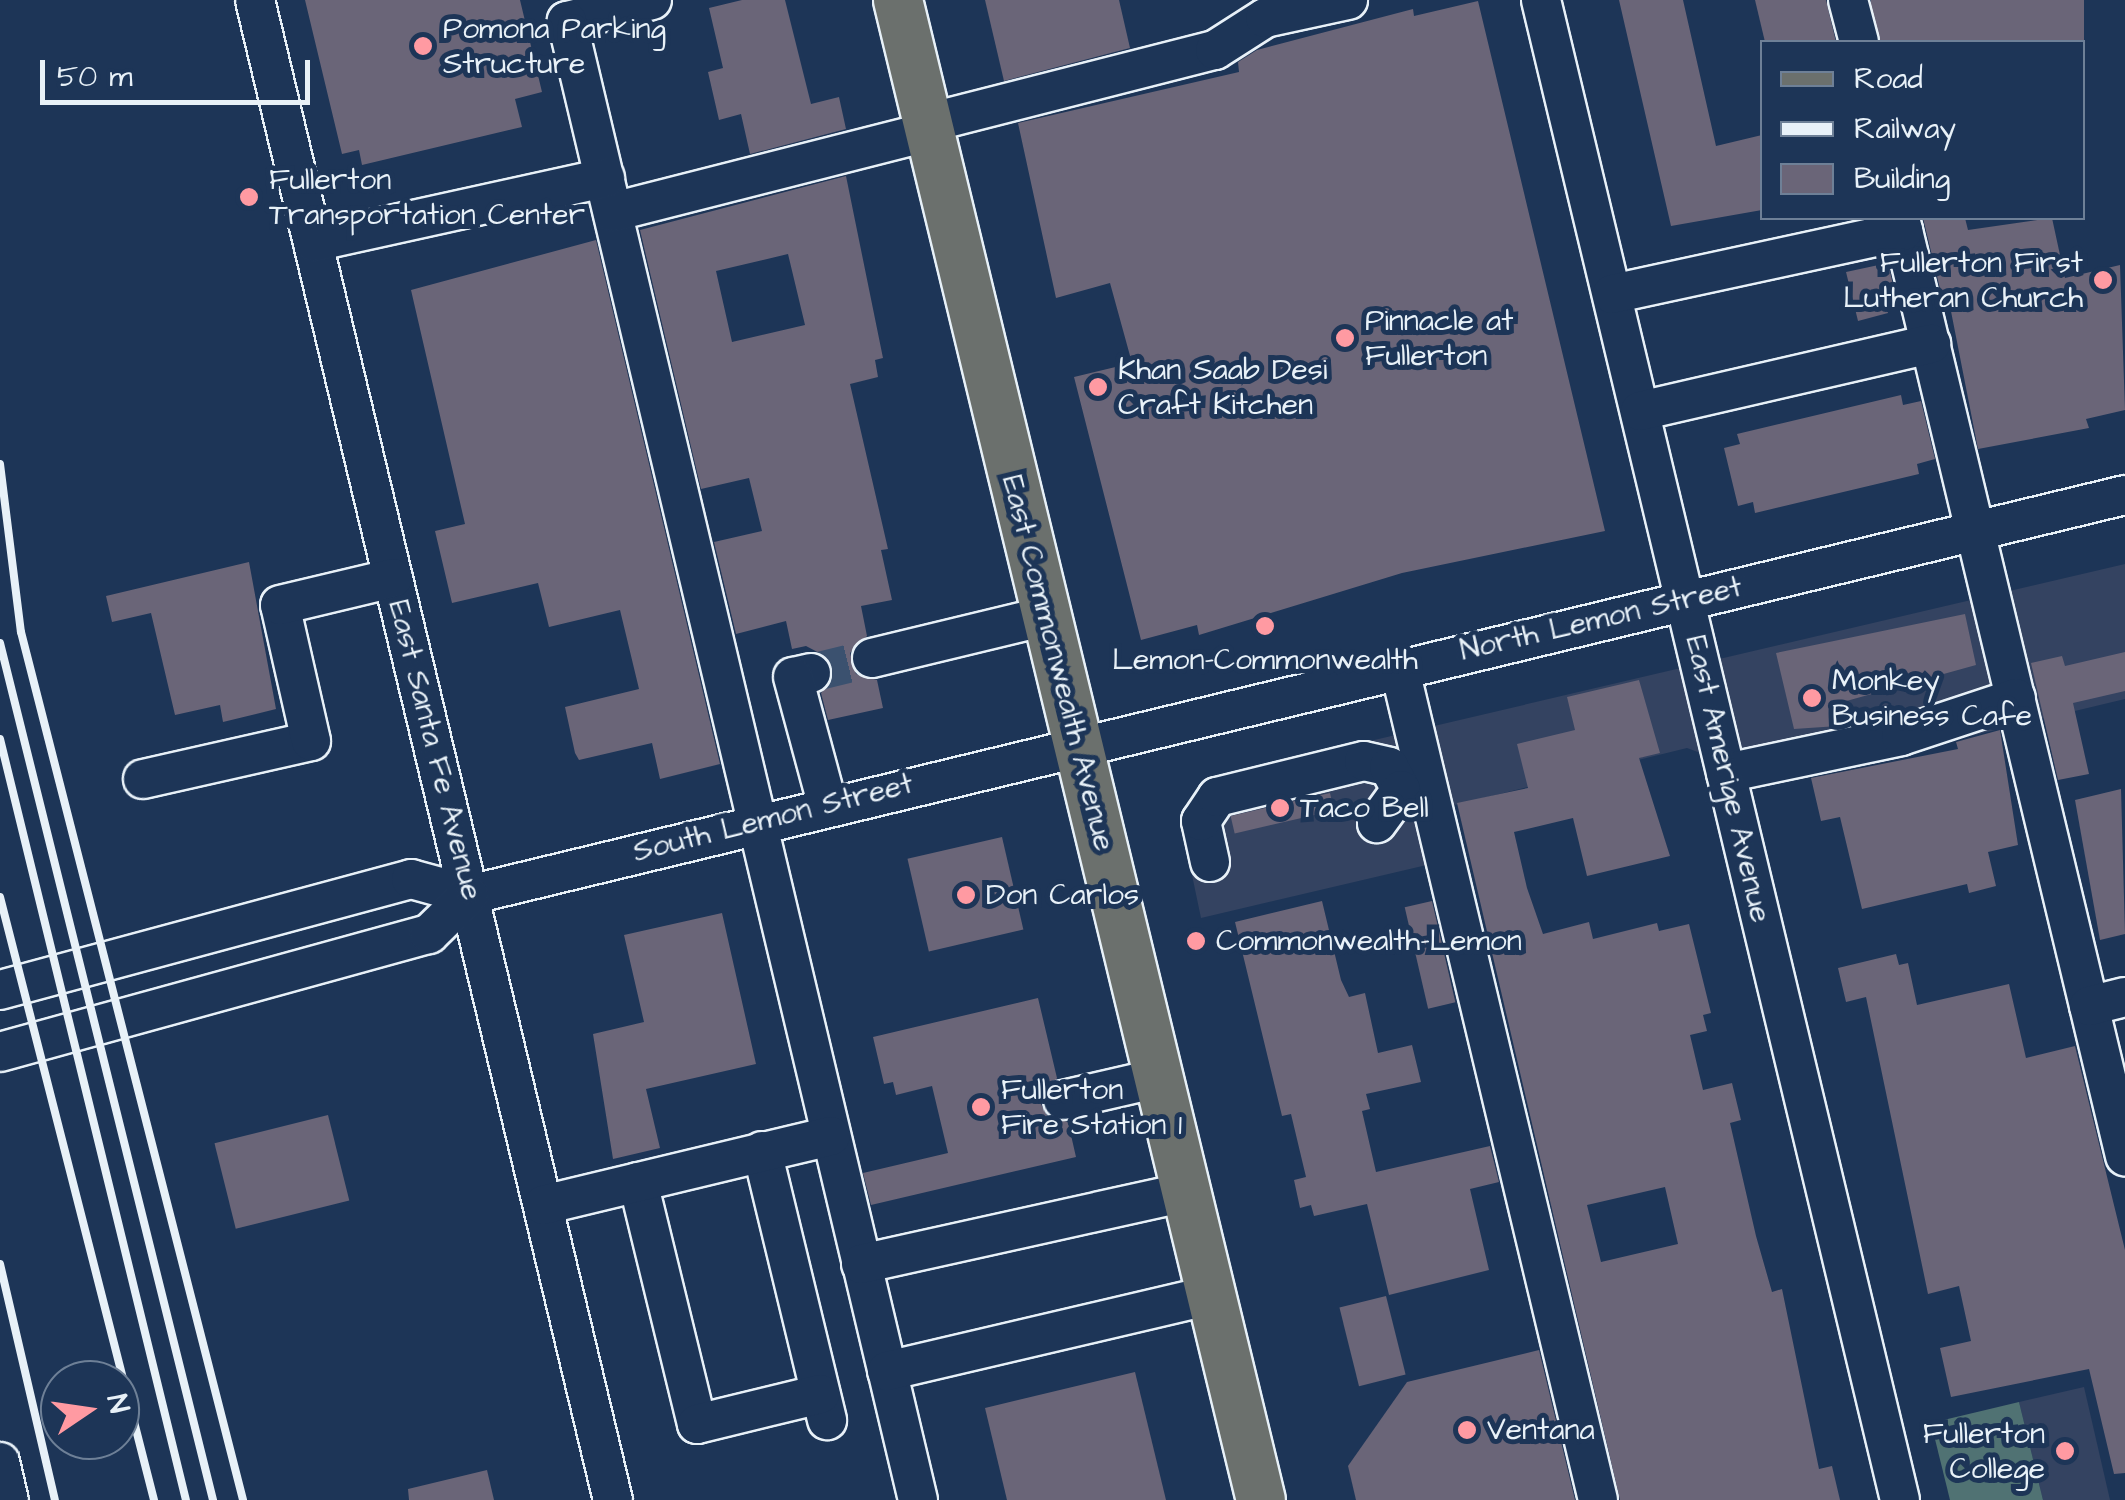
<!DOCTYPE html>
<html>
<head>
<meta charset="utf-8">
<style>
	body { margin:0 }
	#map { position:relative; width:2125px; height:1500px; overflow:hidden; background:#1d3557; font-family:"Architects Daughter",sans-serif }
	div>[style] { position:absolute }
	.built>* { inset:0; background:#344361 }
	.green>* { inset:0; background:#507273 }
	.building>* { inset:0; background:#6a6578; transform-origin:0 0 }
	.minor-tunnel>* { height:38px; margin-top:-19px; transform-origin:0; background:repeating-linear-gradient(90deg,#3b516f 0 38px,transparent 0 57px) }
	.roads { filter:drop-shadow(2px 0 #e8f1f8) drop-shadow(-2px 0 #e8f1f8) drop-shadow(0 2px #e8f1f8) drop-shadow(0 -2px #e8f1f8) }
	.minor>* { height:38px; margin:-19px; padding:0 19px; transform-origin:19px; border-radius:19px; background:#1d3557 }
	.major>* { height:48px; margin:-24px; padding:0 24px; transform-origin:24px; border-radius:24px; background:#6b706d }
	.rail>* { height:8px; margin:-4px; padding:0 4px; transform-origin:4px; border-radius:4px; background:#e8f1f8 }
	.dots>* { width:28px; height:28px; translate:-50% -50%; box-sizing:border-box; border:5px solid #1d3557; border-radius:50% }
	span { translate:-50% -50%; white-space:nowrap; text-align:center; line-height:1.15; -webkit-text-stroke:10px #1d3557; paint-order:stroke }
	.poi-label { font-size:30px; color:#e8f1f8 }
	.left { translate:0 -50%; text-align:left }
	.right { translate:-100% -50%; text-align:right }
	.street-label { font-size:30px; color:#e8f1f8 }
	.legend { position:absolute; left:1760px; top:40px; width:325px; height:180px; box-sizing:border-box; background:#1d3557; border:2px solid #6e8097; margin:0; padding:12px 18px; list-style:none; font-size:30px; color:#e8f1f8 }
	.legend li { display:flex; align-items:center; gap:20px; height:50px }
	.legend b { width:50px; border:2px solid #6e8097 }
	.north { position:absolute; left:40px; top:1360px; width:100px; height:100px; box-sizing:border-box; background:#1d3557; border:2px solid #6e8097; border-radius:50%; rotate:77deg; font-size:28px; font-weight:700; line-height:40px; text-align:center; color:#e8f1f8 }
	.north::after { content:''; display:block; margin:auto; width:35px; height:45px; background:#ff9aa2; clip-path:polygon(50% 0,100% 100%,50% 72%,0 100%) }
	.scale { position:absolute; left:40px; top:60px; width:270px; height:45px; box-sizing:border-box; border:5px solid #e8f1f8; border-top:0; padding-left:12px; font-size:30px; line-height:35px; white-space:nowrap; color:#e8f1f8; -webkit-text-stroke:8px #1d3557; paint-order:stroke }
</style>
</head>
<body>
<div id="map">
	<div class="built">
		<div style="clip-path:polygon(2125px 564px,2125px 699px,1778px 782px,1687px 748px,1455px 805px,1431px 864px,1201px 918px,1183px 832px,1187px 802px,1212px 778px)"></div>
		<div style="clip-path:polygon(2084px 1387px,2110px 1500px,2043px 1500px,2019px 1402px)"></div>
	</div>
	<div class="green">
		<div style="clip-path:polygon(2019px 1402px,2043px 1500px,1950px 1500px,1931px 1423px)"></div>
	</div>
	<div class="building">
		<div style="clip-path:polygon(305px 0,520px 0,542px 92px,515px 99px,522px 127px,362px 165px,359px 150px,342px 154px)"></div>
		<div style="clip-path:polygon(742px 0,785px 0,811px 104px,839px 97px,846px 129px,750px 154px,741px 114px,719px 120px,708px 72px,723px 68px,709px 8px)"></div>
		<div style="clip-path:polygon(985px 0,1119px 0,1130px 48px,1004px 81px)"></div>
		<div style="clip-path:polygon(1619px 0,1683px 0,1716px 146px,1762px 135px,1762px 210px,1671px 226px)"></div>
		<div style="clip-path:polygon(1755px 0,1826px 0,1836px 42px,1765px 42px)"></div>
		<div style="left:1871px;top:0;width:213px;height:43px"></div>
		<div style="clip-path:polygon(1478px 1px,1605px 531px,1402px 573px,1199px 635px,1197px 625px,1141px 640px,1074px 377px,1132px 363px,1110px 283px,1056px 298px,1018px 123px,1239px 72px,1238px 62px,1257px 50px,1413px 9px,1414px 16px)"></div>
		<div style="clip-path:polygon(evenodd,846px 176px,883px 358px,875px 360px,878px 377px,850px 384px,888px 549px,881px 550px,892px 600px,861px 606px,867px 636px,850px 653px,856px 674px,877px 680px,883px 708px,828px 720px,821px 693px,833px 679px,827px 657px,806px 646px,792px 649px,786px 621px,736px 634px,714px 542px,762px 531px,749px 478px,701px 489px,640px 230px,846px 176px,788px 254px,805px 325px,732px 342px,716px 271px,788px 254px)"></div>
		<div style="clip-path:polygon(1923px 218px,1965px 218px,1968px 230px,2052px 218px,2065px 278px,2120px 265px,2125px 410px,2086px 419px,2089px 428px,1978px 449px,1948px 296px,1942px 297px)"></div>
		<div style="clip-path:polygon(596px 240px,720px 764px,660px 779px,652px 743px,579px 760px,575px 753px,565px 707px,639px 689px,620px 610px,549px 627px,538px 583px,452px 603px,435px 531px,465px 524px,411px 290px)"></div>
		<div style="clip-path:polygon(1888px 263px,1896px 298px,1885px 301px,1888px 313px,1858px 321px,1846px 272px)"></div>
		<div style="clip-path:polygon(1901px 395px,1903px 405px,1921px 401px,1935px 459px,1917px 464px,1919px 474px,1755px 513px,1753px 502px,1738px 506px,1724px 448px,1740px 444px,1737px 434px)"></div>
		<div style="clip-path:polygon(249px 562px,276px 709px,223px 722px,220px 705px,175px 715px,151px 613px,112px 622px,106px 596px)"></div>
		<div style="clip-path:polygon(1965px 614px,1976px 665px,1832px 705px,1838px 726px,1794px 729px,1776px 653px)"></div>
		<div style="clip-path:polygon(2125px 652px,2125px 691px,2073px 703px,2089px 774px,2058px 780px,2031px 663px,2062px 656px,2065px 666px)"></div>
		<div style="clip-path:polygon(evenodd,1639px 680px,1660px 753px,1639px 758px,1670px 856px,1587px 876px,1573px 818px,1514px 832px,1527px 888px,1543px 934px,1589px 922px,1593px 939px,1657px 923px,1659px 931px,1689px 924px,1711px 1013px,1703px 1015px,1707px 1031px,1690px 1035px,1703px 1090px,1732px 1083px,1741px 1120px,1730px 1123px,1756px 1236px,1772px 1292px,1782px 1289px,1819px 1469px,1832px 1466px,1840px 1500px,1620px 1500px,1457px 803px,1528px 788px,1517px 744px,1575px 730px,1567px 697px,1639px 680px,1665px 1187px,1678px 1244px,1601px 1262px,1587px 1205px,1665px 1187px)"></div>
		<div style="clip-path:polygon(2000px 730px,2018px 845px,1988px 852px,1996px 886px,1969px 893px,1967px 884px,1862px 909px,1840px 817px,1821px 821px,1811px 778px,1958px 749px,1956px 742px)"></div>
		<div style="clip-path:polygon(2121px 789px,2125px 934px,2100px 940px,2075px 800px)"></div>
		<div style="left:1330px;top:793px;width:18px;height:102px;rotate:77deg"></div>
		<div style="left:1002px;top:837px;width:95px;height:97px;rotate:77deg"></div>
		<div style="clip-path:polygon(1322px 901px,1341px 980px,1349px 997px,1365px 993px,1378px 1053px,1412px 1045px,1421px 1082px,1366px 1094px,1370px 1109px,1362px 1111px,1376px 1172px,1490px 1146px,1499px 1182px,1470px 1189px,1489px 1270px,1389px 1295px,1367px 1204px,1314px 1216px,1311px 1205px,1300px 1208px,1294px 1180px,1306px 1177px,1291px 1114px,1282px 1116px,1235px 922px)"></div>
		<div style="left:1432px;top:901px;width:104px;height:28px;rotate:77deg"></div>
		<div style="clip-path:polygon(722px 913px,756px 1064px,646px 1089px,660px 1148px,613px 1159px,593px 1034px,644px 1022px,624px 935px)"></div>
		<div style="clip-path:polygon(1896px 954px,1899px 965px,1908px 963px,1917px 1005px,2009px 984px,2026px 1058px,2075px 1046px,2125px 1250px,2125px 1473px,2114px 1474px,2089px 1369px,1951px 1397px,1940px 1348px,1971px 1341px,1959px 1286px,1928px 1294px,1866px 997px,1846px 1002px,1838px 968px)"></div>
		<div style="clip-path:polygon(1038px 998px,1057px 1078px,1041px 1104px,1047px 1116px,1068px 1122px,1076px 1157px,871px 1205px,863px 1173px,948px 1153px,932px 1086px,896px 1095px,893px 1082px,884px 1084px,873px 1037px)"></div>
		<div style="left:328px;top:1115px;width:88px;height:117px;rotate:76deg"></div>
		<div style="left:1386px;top:1296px;width:81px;height:48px;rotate:76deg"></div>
		<div style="clip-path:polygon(1539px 1350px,1575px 1500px,1356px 1500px,1348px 1466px,1407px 1382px)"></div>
		<div style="clip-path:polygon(1135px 1372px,1166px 1500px,1007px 1500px,985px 1408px)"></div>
		<div style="clip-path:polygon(487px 1470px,494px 1500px,409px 1500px,408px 1489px)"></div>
	</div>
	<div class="minor-tunnel">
		<div style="left:811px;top:673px;width:63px;rotate:-13.8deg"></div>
	</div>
	<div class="roads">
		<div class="minor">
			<div style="left:255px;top:0;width:1542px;rotate:76.58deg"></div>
			<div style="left:652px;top:0;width:88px;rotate:166.1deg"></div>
			<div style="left:567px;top:21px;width:1520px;rotate:76.65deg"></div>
			<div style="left:1541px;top:0;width:1542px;rotate:76.54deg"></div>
			<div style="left:1848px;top:0;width:43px;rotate:75.3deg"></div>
			<div style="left:928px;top:123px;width:296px;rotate:-14.3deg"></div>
			<div style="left:1215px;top:50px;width:59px;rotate:-32.6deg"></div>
			<div style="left:1265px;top:18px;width:85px;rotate:-12.2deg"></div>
			<div style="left:613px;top:212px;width:327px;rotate:-14.3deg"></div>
			<div style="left:1900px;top:218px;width:965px;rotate:76.51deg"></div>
			<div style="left:313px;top:242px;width:299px;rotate:-12.4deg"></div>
			<div style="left:1612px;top:294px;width:298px;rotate:-12.2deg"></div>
			<div style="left:1640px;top:411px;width:299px;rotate:-13deg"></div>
			<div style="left:872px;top:658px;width:179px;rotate:-13.6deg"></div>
			<div style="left:1399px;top:666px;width:857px;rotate:76.58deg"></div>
			<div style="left:811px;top:673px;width:18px;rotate:167deg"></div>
			<div style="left:793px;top:677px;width:131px;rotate:74.9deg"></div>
			<div style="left:1726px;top:773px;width:179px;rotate:-11.9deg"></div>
			<div style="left:1901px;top:736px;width:121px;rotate:-18.3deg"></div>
			<div style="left:143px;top:779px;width:172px;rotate:-12.7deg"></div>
			<div style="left:311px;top:741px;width:139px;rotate:-102.8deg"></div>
			<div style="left:280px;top:605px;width:116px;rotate:-13.4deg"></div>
			<div style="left:1210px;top:862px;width:42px;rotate:-102.4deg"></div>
			<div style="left:1201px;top:821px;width:29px;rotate:-56deg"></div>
			<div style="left:1217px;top:797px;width:151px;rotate:-13.8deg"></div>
			<div style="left:1364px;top:761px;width:26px;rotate:13deg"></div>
			<div style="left:1389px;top:767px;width:26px;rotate:62deg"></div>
			<div style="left:1401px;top:790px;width:41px;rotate:126deg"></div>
			<div style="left:0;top:990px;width:426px;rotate:-15.1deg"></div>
			<div style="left:411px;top:879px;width:60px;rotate:15.4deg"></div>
			<div style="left:469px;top:895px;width:1704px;rotate:-13.58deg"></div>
			<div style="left:2089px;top:1006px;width:37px;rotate:-14deg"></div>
			<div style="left:0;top:1052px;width:445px;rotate:-15.4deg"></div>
			<div style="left:429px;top:934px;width:56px;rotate:-44.3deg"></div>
			<div style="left:1063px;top:1100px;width:98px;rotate:-13deg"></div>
			<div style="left:762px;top:1151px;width:277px;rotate:76.4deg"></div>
			<div style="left:638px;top:1182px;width:249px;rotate:76.3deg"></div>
			<div style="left:697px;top:1424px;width:127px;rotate:-13.7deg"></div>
			<div style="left:543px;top:1205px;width:296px;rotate:-13.5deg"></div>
			<div style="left:861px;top:1264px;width:333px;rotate:-12.5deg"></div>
			<div style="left:887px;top:1371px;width:333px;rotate:-13.2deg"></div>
			<div style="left:0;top:1462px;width:39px;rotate:77deg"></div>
		</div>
		<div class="major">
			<div style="left:898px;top:0;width:1543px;rotate:76.4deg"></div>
		</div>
	</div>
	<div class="rail">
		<div style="left:0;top:464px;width:169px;rotate:82.9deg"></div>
		<div style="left:21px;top:632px;width:896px;rotate:75.65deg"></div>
		<div style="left:0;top:643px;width:883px;rotate:76.04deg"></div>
		<div style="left:0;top:739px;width:783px;rotate:76.27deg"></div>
		<div style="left:0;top:897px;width:622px;rotate:75.67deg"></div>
		<div style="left:0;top:1264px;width:242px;rotate:76.9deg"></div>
	</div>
	<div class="dots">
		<div style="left:423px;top:46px;background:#ff9aa2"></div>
		<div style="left:249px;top:197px;background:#ff9aa2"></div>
		<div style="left:2103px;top:280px;background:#ff9aa2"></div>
		<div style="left:1345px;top:338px;background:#ff9aa2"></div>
		<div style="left:1098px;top:387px;background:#ff9aa2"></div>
		<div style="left:1265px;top:626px;background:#ff9aa2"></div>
		<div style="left:1812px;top:698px;background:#ff9aa2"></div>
		<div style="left:1280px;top:808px;background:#ff9aa2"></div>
		<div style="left:966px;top:895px;background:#ff9aa2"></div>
		<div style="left:1196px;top:941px;background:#ff9aa2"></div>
		<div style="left:981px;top:1107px;background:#ff9aa2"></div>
		<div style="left:1467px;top:1430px;background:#ff9aa2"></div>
		<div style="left:2065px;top:1451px;background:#ff9aa2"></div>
	</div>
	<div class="poi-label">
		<span class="left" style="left:443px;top:46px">Pomona Parking<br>Structure</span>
		<span class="left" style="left:269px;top:197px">Fullerton<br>Transportation Center</span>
		<span class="right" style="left:2083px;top:280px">Fullerton First<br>Lutheran Church</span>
		<span class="left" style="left:1365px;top:338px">Pinnacle at<br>Fullerton</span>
		<span class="left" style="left:1118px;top:387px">Khan Saab Desi<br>Craft Kitchen</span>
		<span style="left:1265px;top:660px">Lemon-Commonwealth</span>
		<span class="left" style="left:1832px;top:698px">Monkey<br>Business Cafe</span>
		<span class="left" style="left:1300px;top:808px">Taco Bell</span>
		<span class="left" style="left:986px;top:895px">Don Carlos</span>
		<span class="left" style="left:1216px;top:941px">Commonwealth-Lemon</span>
		<span class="left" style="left:1001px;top:1107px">Fullerton<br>Fire Station 1</span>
		<span class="left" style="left:1487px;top:1430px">Ventana</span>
		<span class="right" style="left:2045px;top:1451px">Fullerton<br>College</span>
	</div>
	<div class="street-label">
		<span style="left:1601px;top:619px;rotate:-13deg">North Lemon Street</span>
		<span style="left:1058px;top:663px;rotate:76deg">East Commonwealth Avenue</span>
		<span style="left:435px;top:750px;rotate:76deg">East Santa Fe Avenue</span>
		<span style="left:1728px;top:779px;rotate:77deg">East Amerige Avenue</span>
		<span style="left:773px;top:818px;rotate:-14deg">South Lemon Street</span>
	</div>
	<ul class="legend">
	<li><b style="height:12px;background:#6b706d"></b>Road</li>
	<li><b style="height:12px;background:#e8f1f8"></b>Railway</li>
	<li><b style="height:28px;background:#6a6578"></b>Building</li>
	</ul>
	<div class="north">N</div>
	<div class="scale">50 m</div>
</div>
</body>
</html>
